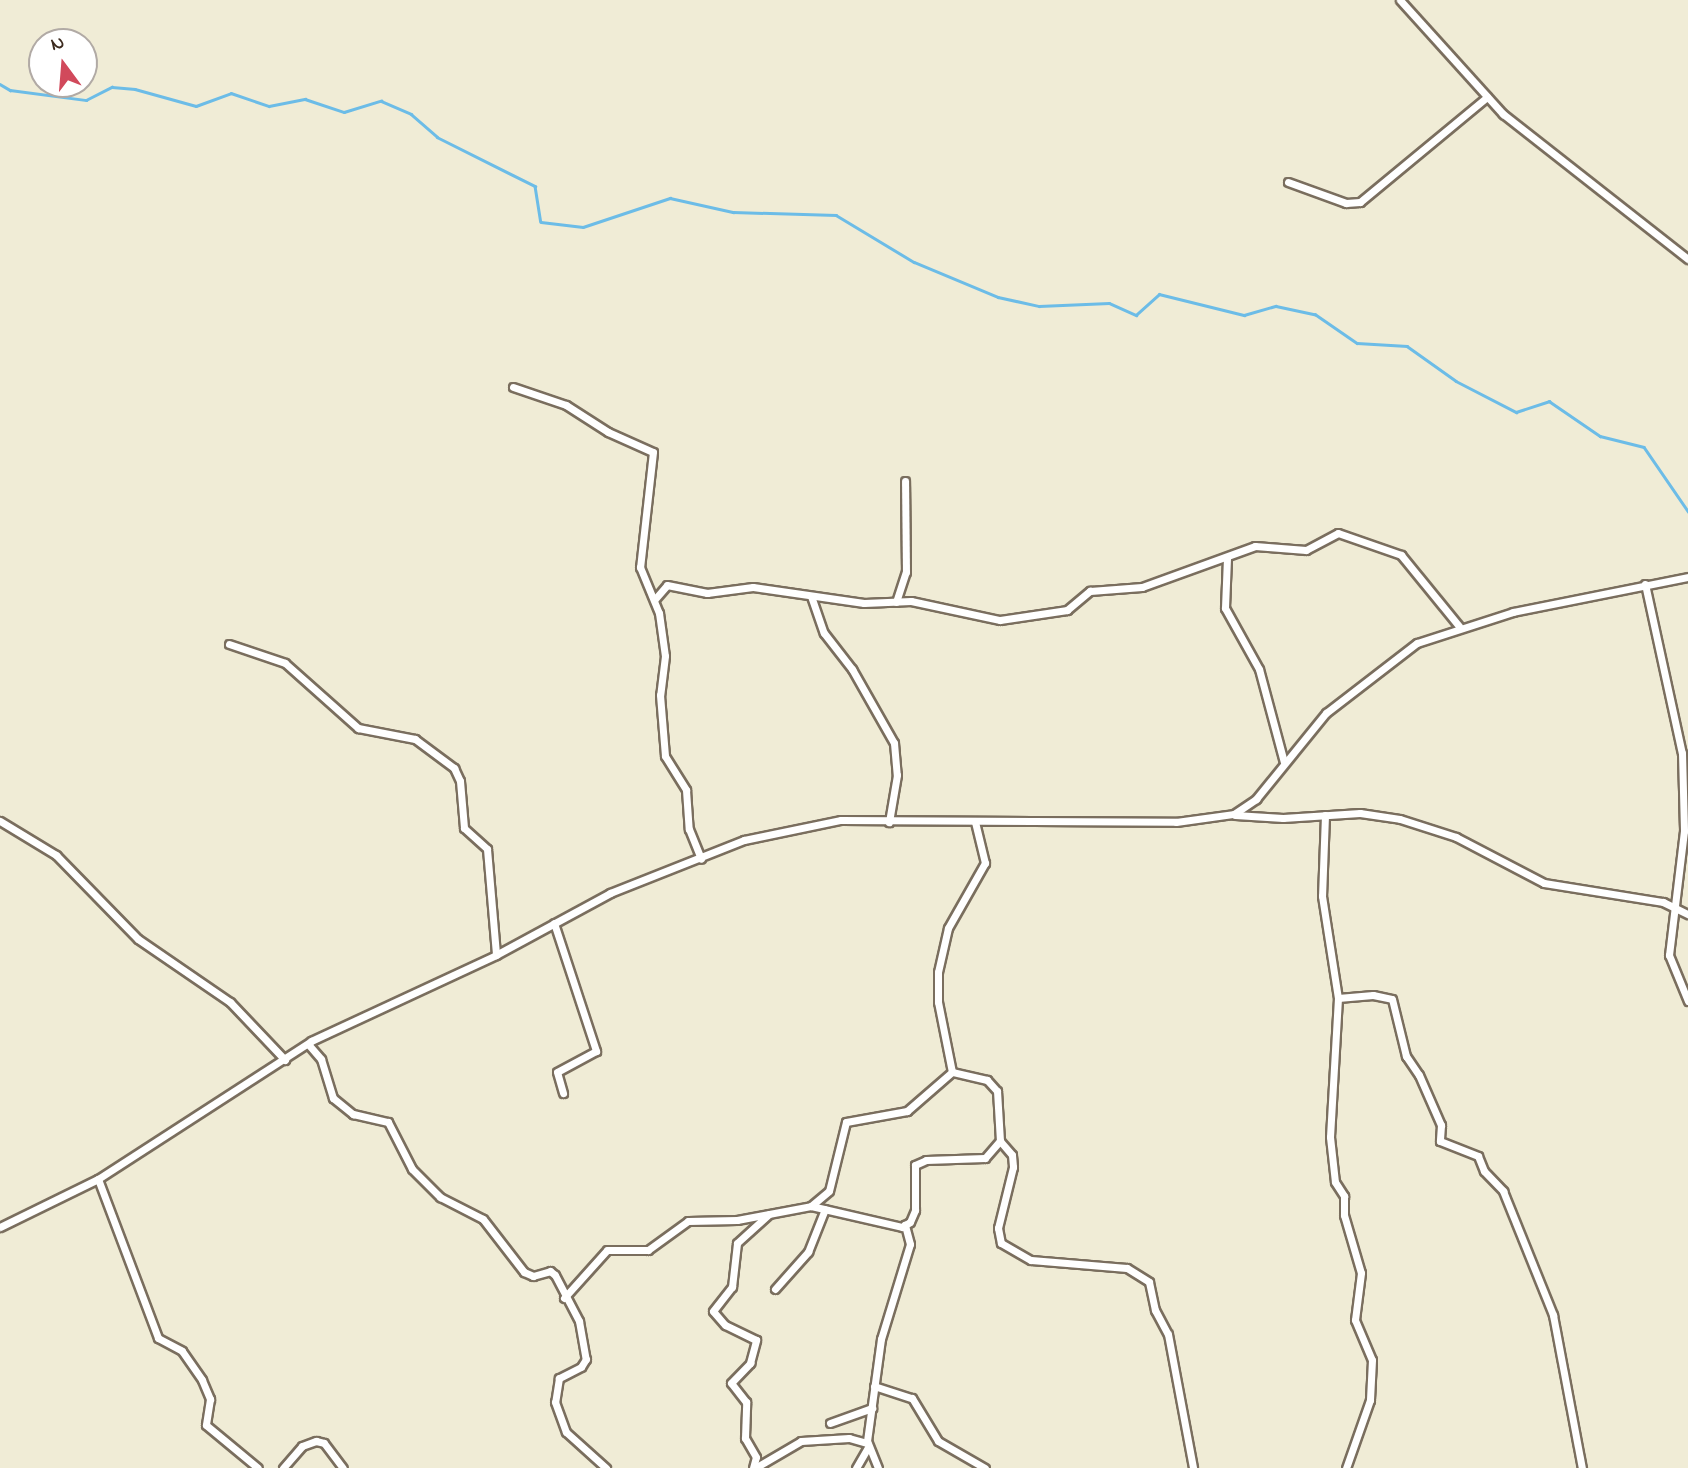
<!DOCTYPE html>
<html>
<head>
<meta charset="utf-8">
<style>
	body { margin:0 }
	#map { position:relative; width:1688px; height:1468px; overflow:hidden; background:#f0ecd6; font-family:"Indie Flower",sans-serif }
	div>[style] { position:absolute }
	.stream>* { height:2.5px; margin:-1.25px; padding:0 1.25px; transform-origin:1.25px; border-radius:1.25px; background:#6cbce7 }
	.roads { filter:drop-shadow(2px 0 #7a6e5e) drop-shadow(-2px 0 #7a6e5e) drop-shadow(0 2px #7a6e5e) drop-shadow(0 -2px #7a6e5e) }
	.minor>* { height:7px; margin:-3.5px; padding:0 3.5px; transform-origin:3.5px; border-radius:3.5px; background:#fff }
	span { translate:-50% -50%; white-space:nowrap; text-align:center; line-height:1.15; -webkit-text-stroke:5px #fff; paint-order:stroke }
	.north { position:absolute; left:28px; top:28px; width:70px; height:70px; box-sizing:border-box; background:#fff; border:2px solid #b1aaa5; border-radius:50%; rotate:344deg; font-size:19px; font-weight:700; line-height:28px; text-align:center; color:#3b2a1e }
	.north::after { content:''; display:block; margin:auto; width:24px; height:32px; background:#d1495b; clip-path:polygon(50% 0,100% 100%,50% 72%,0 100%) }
</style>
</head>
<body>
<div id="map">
	<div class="stream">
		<div style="left:0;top:84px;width:12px;rotate:31deg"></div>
		<div style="left:10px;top:90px;width:77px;rotate:7.5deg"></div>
		<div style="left:86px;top:100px;width:29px;rotate:-27deg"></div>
		<div style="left:112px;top:87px;width:23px;rotate:5deg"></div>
		<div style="left:135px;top:89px;width:63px;rotate:15.6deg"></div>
		<div style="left:196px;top:106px;width:37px;rotate:-20deg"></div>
		<div style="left:231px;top:93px;width:40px;rotate:18.9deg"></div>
		<div style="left:269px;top:106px;width:37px;rotate:-11deg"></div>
		<div style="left:305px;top:99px;width:41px;rotate:18.4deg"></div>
		<div style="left:344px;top:112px;width:39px;rotate:-17deg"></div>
		<div style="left:381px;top:101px;width:33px;rotate:23deg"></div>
		<div style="left:411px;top:114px;width:35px;rotate:41deg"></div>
		<div style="left:437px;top:137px;width:110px;rotate:26.6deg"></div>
		<div style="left:535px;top:186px;width:36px;rotate:81deg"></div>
		<div style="left:541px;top:222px;width:42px;rotate:6.8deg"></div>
		<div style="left:583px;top:227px;width:92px;rotate:-18.4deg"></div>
		<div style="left:670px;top:198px;width:65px;rotate:12.5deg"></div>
		<div style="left:733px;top:212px;width:103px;rotate:1.7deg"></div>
		<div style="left:836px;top:215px;width:91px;rotate:31.1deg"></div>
		<div style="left:914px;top:262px;width:91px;rotate:22.6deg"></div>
		<div style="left:998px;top:297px;width:42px;rotate:12.4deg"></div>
		<div style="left:1039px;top:306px;width:70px;rotate:-2.5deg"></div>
		<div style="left:1109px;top:303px;width:30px;rotate:24deg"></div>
		<div style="left:1136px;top:315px;width:31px;rotate:-42deg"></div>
		<div style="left:1159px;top:294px;width:88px;rotate:13.9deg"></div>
		<div style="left:1244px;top:315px;width:33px;rotate:-16deg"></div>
		<div style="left:1276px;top:306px;width:40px;rotate:12deg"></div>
		<div style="left:1315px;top:314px;width:51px;rotate:34.6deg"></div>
		<div style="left:1357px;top:343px;width:50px;rotate:3.4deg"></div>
		<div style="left:1407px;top:346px;width:60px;rotate:35.5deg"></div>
		<div style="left:1456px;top:381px;width:68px;rotate:27.3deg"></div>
		<div style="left:1516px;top:412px;width:35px;rotate:-18deg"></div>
		<div style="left:1549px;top:401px;width:62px;rotate:34.5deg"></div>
		<div style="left:1600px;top:436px;width:45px;rotate:14deg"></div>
		<div style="left:1644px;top:447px;width:78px;rotate:55.5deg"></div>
	</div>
	<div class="roads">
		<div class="minor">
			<div style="left:1400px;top:0;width:154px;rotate:47.9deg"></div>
			<div style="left:1503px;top:114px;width:235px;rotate:38.1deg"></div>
			<div style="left:1288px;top:182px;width:62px;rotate:19.9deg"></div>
			<div style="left:1346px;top:203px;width:14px;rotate:-4deg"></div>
			<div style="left:1360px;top:202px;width:165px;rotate:-39.6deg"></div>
			<div style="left:513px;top:387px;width:56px;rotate:18.8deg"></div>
			<div style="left:566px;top:405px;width:50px;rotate:32.7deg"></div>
			<div style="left:608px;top:432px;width:49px;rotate:24deg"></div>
			<div style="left:653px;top:452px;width:116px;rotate:96.4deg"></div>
			<div style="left:640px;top:567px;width:50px;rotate:67.6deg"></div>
			<div style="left:659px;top:613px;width:43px;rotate:82.1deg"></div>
			<div style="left:665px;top:656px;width:39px;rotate:97deg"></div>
			<div style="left:660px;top:695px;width:61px;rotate:85.3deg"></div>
			<div style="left:665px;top:756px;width:40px;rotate:58deg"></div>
			<div style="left:686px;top:790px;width:39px;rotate:86deg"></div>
			<div style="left:689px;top:829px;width:32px;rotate:68deg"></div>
			<div style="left:1227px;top:558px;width:50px;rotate:92.3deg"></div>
			<div style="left:1225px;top:608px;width:70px;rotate:60.9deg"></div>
			<div style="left:1259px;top:669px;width:96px;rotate:75deg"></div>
			<div style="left:1645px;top:584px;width:173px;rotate:77.7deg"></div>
			<div style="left:1682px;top:753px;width:78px;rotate:88.5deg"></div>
			<div style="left:1684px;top:831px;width:125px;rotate:96.9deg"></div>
			<div style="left:1669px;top:955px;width:50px;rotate:67.6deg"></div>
			<div style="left:811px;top:596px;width:39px;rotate:71deg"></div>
			<div style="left:824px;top:633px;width:46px;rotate:52.1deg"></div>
			<div style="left:852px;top:669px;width:85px;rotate:60.4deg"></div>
			<div style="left:894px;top:743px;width:32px;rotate:85deg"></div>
			<div style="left:897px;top:775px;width:48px;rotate:99.7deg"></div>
			<div style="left:655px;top:599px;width:18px;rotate:-49deg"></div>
			<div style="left:667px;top:585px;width:41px;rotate:11.3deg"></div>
			<div style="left:707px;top:593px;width:46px;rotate:-7.4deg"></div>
			<div style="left:753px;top:587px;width:112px;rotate:8.2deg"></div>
			<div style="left:864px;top:603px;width:47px;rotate:-2.4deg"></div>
			<div style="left:911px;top:601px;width:91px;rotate:12.1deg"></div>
			<div style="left:1000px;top:620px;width:68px;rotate:-8.5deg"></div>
			<div style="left:1067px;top:610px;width:30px;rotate:-40deg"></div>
			<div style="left:1090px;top:591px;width:52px;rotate:-4.4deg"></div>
			<div style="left:1142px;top:587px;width:120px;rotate:-19.9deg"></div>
			<div style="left:1255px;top:546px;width:51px;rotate:4.5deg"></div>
			<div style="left:1306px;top:550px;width:36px;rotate:-28deg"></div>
			<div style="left:1338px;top:533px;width:67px;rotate:19.2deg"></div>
			<div style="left:1401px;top:555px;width:92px;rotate:50.8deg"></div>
			<div style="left:896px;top:602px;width:32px;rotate:-72deg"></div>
			<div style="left:906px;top:572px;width:91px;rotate:-90.6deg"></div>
			<div style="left:229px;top:644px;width:59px;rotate:18.7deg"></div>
			<div style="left:285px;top:663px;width:98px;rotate:41.7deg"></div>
			<div style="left:358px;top:728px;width:58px;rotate:10.9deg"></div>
			<div style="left:415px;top:739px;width:49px;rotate:36.6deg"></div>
			<div style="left:454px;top:768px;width:14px;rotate:65deg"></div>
			<div style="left:460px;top:781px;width:47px;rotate:85.1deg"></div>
			<div style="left:464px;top:828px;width:31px;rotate:42deg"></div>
			<div style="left:487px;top:849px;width:106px;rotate:85.1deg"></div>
			<div style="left:1235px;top:815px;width:48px;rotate:3.6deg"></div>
			<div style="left:1283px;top:818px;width:77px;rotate:-3.7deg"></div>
			<div style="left:1360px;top:813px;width:40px;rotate:8.5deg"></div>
			<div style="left:1400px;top:819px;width:59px;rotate:17.8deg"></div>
			<div style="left:1456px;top:837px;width:99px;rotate:27.6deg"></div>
			<div style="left:1544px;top:883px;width:121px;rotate:9.1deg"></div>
			<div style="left:1663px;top:902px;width:28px;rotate:26deg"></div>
			<div style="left:1325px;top:815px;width:81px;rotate:92.1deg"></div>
			<div style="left:1322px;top:896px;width:103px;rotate:81.1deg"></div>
			<div style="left:1338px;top:998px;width:139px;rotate:93.3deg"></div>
			<div style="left:1330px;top:1137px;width:45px;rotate:83.7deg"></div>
			<div style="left:1335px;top:1182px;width:17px;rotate:57deg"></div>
			<div style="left:1344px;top:1196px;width:19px;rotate:90deg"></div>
			<div style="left:1344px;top:1215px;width:60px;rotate:73.7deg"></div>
			<div style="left:1361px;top:1273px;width:47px;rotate:97.3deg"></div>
			<div style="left:1355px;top:1320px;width:43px;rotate:67deg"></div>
			<div style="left:1372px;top:1360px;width:40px;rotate:92.9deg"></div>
			<div style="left:1370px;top:1400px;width:72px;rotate:109.4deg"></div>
			<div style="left:0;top:821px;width:66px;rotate:31.3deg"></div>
			<div style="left:56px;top:855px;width:117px;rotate:45.7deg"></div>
			<div style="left:138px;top:939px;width:112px;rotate:34.4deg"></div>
			<div style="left:230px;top:1002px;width:80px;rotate:46.5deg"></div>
			<div style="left:554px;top:923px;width:135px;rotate:71.8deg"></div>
			<div style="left:596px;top:1051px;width:44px;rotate:151.7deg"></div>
			<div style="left:557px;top:1072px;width:22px;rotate:74deg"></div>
			<div style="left:1338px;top:998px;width:35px;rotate:-5deg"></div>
			<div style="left:1373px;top:995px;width:19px;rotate:12deg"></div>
			<div style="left:1392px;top:999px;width:59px;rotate:76.2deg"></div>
			<div style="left:1406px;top:1056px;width:23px;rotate:56deg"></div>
			<div style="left:1419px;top:1075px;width:55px;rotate:66.3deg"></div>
			<div style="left:1441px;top:1125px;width:16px;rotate:94deg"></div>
			<div style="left:1440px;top:1141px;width:41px;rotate:21.5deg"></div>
			<div style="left:1478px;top:1156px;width:16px;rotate:68deg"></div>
			<div style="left:1484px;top:1171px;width:28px;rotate:46deg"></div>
			<div style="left:1503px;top:1191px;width:134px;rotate:68deg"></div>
			<div style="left:1553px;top:1315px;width:156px;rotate:79.3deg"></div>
			<div style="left:308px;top:1044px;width:20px;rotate:49deg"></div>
			<div style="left:321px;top:1059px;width:41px;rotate:72.9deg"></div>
			<div style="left:333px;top:1098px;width:26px;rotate:39deg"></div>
			<div style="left:353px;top:1114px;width:36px;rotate:13deg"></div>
			<div style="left:388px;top:1122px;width:53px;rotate:62.9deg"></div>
			<div style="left:412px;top:1169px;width:40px;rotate:45deg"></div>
			<div style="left:440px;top:1197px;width:48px;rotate:27.1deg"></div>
			<div style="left:483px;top:1219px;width:67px;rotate:52.3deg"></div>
			<div style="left:524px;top:1272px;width:10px;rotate:24deg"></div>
			<div style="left:533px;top:1276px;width:18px;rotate:-16deg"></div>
			<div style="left:550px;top:1271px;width:6px;rotate:39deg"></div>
			<div style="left:555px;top:1275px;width:52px;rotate:62.4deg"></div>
			<div style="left:579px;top:1321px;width:39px;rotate:80deg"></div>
			<div style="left:586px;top:1359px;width:9px;rotate:122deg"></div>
			<div style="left:581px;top:1367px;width:25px;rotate:153deg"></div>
			<div style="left:559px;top:1378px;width:24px;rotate:99deg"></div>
			<div style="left:555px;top:1402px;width:32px;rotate:70deg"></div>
			<div style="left:566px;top:1432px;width:54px;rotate:42deg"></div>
			<div style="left:1000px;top:1141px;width:18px;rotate:49deg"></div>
			<div style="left:1012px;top:1155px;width:12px;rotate:85deg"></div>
			<div style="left:1013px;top:1167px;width:63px;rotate:103.8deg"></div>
			<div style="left:998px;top:1228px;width:15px;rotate:79deg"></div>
			<div style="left:1001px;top:1243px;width:34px;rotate:30deg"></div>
			<div style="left:1031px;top:1260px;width:96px;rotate:4.8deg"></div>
			<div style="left:1127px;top:1268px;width:26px;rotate:32deg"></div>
			<div style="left:1149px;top:1282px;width:29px;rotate:78deg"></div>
			<div style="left:1155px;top:1310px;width:27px;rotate:62deg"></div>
			<div style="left:1168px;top:1334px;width:136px;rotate:79.4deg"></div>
			<div style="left:98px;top:1179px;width:170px;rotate:69.3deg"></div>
			<div style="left:158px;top:1338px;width:27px;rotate:28deg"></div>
			<div style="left:182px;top:1351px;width:35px;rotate:55deg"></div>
			<div style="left:202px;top:1380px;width:21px;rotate:67deg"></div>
			<div style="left:210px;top:1399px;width:26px;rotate:99deg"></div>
			<div style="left:206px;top:1425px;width:67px;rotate:39.6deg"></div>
			<div style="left:811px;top:1206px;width:93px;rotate:13deg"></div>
			<div style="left:902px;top:1227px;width:9px;rotate:-32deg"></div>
			<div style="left:910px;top:1222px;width:13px;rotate:-67deg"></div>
			<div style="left:915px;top:1210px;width:45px;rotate:-90deg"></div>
			<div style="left:915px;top:1165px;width:12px;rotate:-24deg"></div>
			<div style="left:926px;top:1160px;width:59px;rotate:-1.9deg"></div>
			<div style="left:985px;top:1158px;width:23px;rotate:-49deg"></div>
			<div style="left:1000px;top:1141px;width:50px;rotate:-93.4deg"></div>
			<div style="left:997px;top:1091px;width:15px;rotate:-132deg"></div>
			<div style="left:987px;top:1080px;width:36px;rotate:-167deg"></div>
			<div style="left:952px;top:1072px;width:71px;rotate:-101.3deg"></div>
			<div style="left:938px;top:1002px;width:30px;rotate:-90deg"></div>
			<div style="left:938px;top:972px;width:45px;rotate:-77.2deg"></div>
			<div style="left:948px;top:928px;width:75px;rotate:-60.4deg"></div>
			<div style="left:985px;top:863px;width:42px;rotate:-103.7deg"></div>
			<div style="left:0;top:1227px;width:109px;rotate:-26.1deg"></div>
			<div style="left:98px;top:1179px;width:254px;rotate:-32.9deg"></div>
			<div style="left:311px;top:1041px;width:204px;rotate:-24.9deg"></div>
			<div style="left:496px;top:955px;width:130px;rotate:-28.5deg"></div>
			<div style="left:610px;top:893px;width:144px;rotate:-21.6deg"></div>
			<div style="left:744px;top:840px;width:99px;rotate:-11.7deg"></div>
			<div style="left:841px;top:820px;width:335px;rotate:0.3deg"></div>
			<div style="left:1176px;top:822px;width:59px;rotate:-7.9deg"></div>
			<div style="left:1234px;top:814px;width:27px;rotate:-34deg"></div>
			<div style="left:1256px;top:799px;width:111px;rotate:-50.9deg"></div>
			<div style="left:1326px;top:713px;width:115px;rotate:-37.6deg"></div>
			<div style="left:1417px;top:643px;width:101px;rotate:-17.9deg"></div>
			<div style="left:1513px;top:612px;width:178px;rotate:-11.3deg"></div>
			<div style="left:775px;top:1289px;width:50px;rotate:-48.3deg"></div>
			<div style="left:808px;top:1252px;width:46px;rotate:-68.4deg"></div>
			<div style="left:564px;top:1298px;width:64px;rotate:-48.1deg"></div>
			<div style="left:607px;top:1250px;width:41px"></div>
			<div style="left:648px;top:1250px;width:49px;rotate:-35.9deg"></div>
			<div style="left:688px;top:1221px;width:49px;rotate:-1.2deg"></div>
			<div style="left:737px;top:1220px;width:75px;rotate:-10.7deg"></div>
			<div style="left:811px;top:1206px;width:23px;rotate:-40deg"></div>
			<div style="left:829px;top:1191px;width:71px;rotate:-76.2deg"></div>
			<div style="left:846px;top:1122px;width:62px;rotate:-10.2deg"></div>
			<div style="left:907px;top:1111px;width:60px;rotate:-40.9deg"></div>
			<div style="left:874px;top:1386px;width:40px;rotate:18deg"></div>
			<div style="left:912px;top:1398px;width:50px;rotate:58.8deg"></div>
			<div style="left:938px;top:1441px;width:54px;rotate:29.9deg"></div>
			<div style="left:830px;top:1423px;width:45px;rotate:-19.7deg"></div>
			<div style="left:283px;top:1468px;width:29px;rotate:-49deg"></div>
			<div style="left:302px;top:1446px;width:15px;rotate:-20deg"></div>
			<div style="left:316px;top:1441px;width:8px;rotate:14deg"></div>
			<div style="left:324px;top:1443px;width:31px;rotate:53deg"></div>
			<div style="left:753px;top:1468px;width:11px;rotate:-75deg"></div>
			<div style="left:756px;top:1457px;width:22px;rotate:-120deg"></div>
			<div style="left:745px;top:1438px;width:36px;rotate:-88deg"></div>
			<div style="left:746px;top:1402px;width:24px;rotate:-128deg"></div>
			<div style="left:731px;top:1383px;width:28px;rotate:-46deg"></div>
			<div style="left:750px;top:1363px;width:24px;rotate:-75deg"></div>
			<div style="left:756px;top:1340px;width:34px;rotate:-154deg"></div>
			<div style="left:725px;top:1325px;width:18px;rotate:-131deg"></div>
			<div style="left:713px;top:1311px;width:31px;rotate:-52deg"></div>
			<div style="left:732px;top:1287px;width:44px;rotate:-83.5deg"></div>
			<div style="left:737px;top:1243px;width:43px;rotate:-42.2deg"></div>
			<div style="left:755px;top:1468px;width:53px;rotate:-30.4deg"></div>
			<div style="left:801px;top:1441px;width:48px;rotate:-3.6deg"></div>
			<div style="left:849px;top:1438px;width:19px;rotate:16deg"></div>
			<div style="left:856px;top:1468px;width:24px;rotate:-60deg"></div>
			<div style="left:878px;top:1468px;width:29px;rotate:-112deg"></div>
			<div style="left:867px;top:1441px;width:103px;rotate:-82.2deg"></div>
			<div style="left:881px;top:1339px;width:99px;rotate:-73deg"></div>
			<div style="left:910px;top:1244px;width:20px;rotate:-105deg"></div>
		</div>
	</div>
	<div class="north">N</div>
</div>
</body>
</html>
